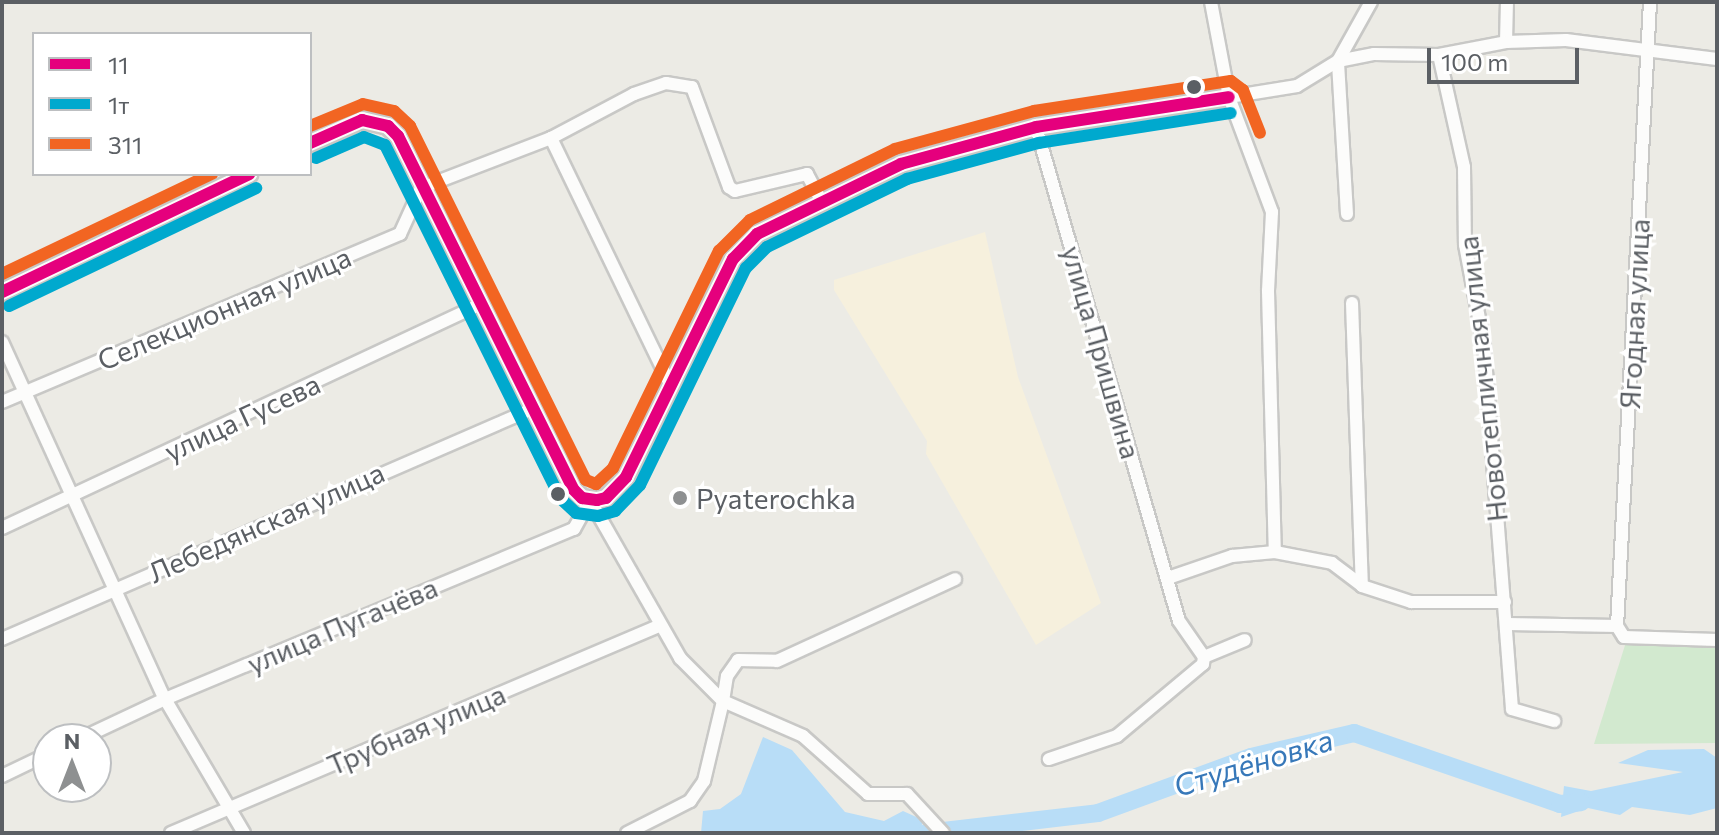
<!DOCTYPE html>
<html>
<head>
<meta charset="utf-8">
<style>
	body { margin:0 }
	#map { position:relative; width:1719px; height:835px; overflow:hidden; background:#ecebe5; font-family:Commissioner,sans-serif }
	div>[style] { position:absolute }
	.commercial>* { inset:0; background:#f6f0dd }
	.green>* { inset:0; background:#d2e9cf }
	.water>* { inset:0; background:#b8ddf7 }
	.river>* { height:18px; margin:-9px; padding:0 9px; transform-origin:9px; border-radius:9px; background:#b8ddf7 }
	.roads { filter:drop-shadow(2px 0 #c8c8c6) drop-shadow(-2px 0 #c8c8c6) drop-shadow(0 2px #c8c8c6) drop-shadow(0 -2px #c8c8c6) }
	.minor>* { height:12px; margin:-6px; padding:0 6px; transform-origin:6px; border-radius:6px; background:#fcfcfb }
	.tertiary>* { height:16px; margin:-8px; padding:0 8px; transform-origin:8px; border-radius:8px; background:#fcfcfb }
	.bus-1>* { height:12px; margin:-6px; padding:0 6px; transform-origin:6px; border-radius:6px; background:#e5007d }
	.bus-2>* { height:12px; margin:-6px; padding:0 6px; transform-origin:6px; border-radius:6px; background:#00a9ce }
	.bus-3>* { height:12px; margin:-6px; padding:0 6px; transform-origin:6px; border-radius:6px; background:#f26522 }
	.dots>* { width:22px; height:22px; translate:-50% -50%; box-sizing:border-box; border:4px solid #fff; border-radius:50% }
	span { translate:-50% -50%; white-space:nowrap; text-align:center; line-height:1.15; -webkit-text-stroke:6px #fff; paint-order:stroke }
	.street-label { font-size:28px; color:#5b5f64 }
	.poi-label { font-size:28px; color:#5b5f64 }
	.left { translate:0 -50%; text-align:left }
	.water-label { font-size:30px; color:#3778b9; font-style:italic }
	.frame { position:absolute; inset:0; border:4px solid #5b5f64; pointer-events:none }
	.legend { position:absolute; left:32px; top:32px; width:280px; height:144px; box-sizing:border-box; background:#fff; border:2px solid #bdbfc1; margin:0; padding:10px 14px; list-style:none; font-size:24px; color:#5b5f64 }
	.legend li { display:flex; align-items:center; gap:16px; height:40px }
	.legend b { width:40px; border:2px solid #bdbfc1 }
	.north { position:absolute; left:32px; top:723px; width:80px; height:80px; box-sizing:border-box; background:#fff; border:2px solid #bdbfc1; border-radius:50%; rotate:0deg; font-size:22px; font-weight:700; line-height:32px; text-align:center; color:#5b5f64 }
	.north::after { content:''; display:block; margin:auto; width:28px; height:36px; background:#8e9091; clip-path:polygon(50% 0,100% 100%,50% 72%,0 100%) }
	.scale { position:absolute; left:1427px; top:48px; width:152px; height:36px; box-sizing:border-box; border:4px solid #5b5f64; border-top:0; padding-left:10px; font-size:24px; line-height:28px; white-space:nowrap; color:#5b5f64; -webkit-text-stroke:6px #fff; paint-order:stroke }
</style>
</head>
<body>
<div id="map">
	<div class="commercial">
		<div style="clip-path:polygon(985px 232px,1018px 377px,1101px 603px,1036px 645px,926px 454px,927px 441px,834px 290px,834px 280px)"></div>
	</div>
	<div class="green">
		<div style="clip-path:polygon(1717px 641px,1717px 743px,1594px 744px,1626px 642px)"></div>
	</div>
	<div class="water">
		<div style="clip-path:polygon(763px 737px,792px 750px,845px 812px,884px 821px,903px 811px,923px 820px,920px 833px,701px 833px,703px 811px,720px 809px,741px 794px)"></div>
		<div style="clip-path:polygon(1704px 749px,1717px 758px,1717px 808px,1690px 815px,1632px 807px,1620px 815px,1588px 808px,1561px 817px,1564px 786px,1591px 791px,1683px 772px,1618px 763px,1648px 750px)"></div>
	</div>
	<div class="river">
		<div style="left:926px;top:833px;width:173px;rotate:-6.6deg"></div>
		<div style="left:1098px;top:813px;width:163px;rotate:-20.1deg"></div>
		<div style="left:1251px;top:757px;width:106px;rotate:-13.1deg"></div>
		<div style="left:1354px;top:733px;width:218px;rotate:19deg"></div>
		<div style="left:1560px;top:804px;width:21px;rotate:-5deg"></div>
	</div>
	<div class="roads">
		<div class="minor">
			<div style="left:1211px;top:2px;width:97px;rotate:79.3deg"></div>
			<div style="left:1229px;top:97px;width:123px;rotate:69.5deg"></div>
			<div style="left:1272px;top:212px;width:79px;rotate:92.9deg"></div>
			<div style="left:1268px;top:291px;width:261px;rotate:88.5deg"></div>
			<div style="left:1506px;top:42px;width:40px;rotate:-88.6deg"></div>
			<div style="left:1439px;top:55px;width:115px;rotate:77.4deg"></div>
			<div style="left:1464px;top:167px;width:78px;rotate:89.3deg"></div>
			<div style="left:1465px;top:245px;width:102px;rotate:79.2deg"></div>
			<div style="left:1484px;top:345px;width:365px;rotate:85.6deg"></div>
			<div style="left:1512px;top:709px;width:44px;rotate:15.9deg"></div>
			<div style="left:1229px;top:97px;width:69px;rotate:-9.2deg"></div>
			<div style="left:1297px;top:86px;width:48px;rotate:-31.4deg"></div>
			<div style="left:1338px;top:61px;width:37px;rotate:-11deg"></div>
			<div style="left:1374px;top:54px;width:65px;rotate:0.9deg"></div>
			<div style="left:1439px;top:55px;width:68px;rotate:-11deg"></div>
			<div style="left:1506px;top:42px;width:60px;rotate:-1.9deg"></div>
			<div style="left:1566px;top:40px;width:152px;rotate:7.2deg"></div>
			<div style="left:1036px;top:127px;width:514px;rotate:73.86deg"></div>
			<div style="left:1179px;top:621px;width:44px;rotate:55.2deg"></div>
			<div style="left:1204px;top:657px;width:7px;rotate:98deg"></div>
			<div style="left:1203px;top:664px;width:112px;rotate:140.1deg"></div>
			<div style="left:1117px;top:736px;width:72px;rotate:161.3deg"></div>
			<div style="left:551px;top:138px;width:276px;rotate:64.2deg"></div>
			<div style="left:1347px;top:214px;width:153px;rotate:-93.4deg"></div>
			<div style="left:1338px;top:61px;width:68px;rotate:-60.8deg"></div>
			<div style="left:1352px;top:303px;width:283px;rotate:88deg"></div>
			<div style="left:2px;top:342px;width:392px;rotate:65.5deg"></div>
			<div style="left:165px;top:699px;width:156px;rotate:59.5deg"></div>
			<div style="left:2px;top:402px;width:432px;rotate:-22.9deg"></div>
			<div style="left:400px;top:234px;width:51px;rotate:-65.5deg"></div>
			<div style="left:421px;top:188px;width:139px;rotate:-21deg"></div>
			<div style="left:551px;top:138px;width:94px;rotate:-27.9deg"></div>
			<div style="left:634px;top:94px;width:34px;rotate:-19deg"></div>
			<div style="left:666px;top:83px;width:26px;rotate:9deg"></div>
			<div style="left:692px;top:87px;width:107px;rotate:69.7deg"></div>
			<div style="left:729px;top:187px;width:7px;rotate:34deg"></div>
			<div style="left:735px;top:191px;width:74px;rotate:-13.3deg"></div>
			<div style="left:807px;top:174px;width:30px;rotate:62deg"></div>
			<div style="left:2px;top:528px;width:529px;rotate:-25.06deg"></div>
			<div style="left:1168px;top:578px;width:68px;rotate:-19deg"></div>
			<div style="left:1232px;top:556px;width:43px;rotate:-5.3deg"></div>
			<div style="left:1275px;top:552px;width:58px;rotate:10.9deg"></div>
			<div style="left:1332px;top:563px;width:38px;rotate:37deg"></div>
			<div style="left:1362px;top:586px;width:52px;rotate:18.1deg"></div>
			<div style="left:1411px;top:602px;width:94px"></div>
			<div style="left:1508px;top:624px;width:109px;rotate:1.1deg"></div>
			<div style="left:1617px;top:626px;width:13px;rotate:58deg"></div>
			<div style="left:1624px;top:637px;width:93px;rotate:1.8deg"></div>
			<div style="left:1617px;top:626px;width:625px;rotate:-86.97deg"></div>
			<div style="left:2px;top:639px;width:578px;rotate:-23.46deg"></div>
			<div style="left:1204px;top:657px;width:44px;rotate:-22.5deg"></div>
			<div style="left:80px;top:739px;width:94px;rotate:-25.2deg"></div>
			<div style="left:165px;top:699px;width:443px;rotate:-22.6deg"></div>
			<div style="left:574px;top:529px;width:33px;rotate:-61deg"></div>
			<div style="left:590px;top:500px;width:182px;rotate:60.3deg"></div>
			<div style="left:680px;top:658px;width:61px;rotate:45deg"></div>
			<div style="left:723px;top:701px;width:25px;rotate:-81deg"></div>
			<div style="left:727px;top:676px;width:19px;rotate:-55deg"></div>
			<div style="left:738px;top:660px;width:39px;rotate:1deg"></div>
			<div style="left:777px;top:661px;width:196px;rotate:-24.7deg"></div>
			<div style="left:2px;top:776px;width:51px;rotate:-25.6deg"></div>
			<div style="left:171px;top:833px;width:532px;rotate:-23deg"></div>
			<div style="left:627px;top:833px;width:71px;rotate:-26.9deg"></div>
			<div style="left:690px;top:801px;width:24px;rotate:-55deg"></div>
			<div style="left:704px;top:781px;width:82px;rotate:-76.6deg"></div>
			<div style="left:723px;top:701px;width:87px;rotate:23.6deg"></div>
			<div style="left:803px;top:736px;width:87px;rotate:41.7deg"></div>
			<div style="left:868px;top:794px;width:39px"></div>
			<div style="left:907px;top:794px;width:53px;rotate:47.3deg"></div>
		</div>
		<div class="tertiary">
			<div style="left:310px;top:143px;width:57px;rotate:-23.9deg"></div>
			<div style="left:362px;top:120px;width:27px;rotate:13deg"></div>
			<div style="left:388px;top:126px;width:14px;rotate:45deg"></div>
			<div style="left:398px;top:136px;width:394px;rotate:63.6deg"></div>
			<div style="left:573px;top:489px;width:13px;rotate:45deg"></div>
			<div style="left:582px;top:498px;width:15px;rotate:8deg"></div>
			<div style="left:597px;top:500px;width:9px;rotate:-13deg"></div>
			<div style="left:606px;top:498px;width:29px;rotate:-46deg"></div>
			<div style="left:626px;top:477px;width:243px;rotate:-63.9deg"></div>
			<div style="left:733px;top:259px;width:35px;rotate:-46deg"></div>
			<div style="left:757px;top:234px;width:160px;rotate:-25.9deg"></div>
			<div style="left:901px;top:164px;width:140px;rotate:-15.3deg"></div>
			<div style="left:1036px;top:127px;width:195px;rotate:-8.8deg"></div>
			<div style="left:2px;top:292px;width:274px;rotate:-25.5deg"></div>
		</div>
	</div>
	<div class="bus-1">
		<div style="left:310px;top:143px;width:57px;rotate:-23.9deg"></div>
		<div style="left:362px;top:120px;width:27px;rotate:13deg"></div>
		<div style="left:388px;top:126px;width:14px;rotate:45deg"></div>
		<div style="left:398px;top:136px;width:394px;rotate:63.6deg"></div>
		<div style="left:573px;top:489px;width:13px;rotate:45deg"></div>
		<div style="left:582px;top:498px;width:15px;rotate:8deg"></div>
		<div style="left:597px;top:500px;width:9px;rotate:-13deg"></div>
		<div style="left:606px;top:498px;width:29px;rotate:-46deg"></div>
		<div style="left:626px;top:477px;width:243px;rotate:-63.9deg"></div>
		<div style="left:733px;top:259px;width:35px;rotate:-46deg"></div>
		<div style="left:757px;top:234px;width:160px;rotate:-25.9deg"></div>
		<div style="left:901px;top:164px;width:140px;rotate:-15.3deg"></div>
		<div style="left:1036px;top:127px;width:195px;rotate:-8.8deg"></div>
		<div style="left:2px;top:292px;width:274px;rotate:-25.5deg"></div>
	</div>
	<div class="bus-2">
		<div style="left:316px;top:158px;width:52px;rotate:-23.6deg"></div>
		<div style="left:364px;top:137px;width:22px;rotate:21deg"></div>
		<div style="left:385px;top:145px;width:394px;rotate:63.6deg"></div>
		<div style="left:560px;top:498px;width:22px;rotate:43deg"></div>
		<div style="left:576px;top:513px;width:22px;rotate:8deg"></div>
		<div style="left:598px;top:516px;width:18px;rotate:-16deg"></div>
		<div style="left:615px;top:511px;width:36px;rotate:-46deg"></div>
		<div style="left:640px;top:485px;width:242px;rotate:-64deg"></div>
		<div style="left:746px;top:268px;width:30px;rotate:-45deg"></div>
		<div style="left:767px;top:247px;width:156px;rotate:-25.9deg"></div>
		<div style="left:907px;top:179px;width:137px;rotate:-15.3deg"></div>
		<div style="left:1039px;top:143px;width:194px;rotate:-8.9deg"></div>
		<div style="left:9px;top:306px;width:274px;rotate:-25.5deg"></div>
	</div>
	<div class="bus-3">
		<div style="left:310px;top:126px;width:57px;rotate:-22.5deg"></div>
		<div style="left:363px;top:104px;width:32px;rotate:13deg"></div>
		<div style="left:394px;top:111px;width:22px;rotate:43deg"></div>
		<div style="left:410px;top:126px;width:395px;rotate:63.6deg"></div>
		<div style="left:586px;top:480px;width:11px;rotate:22deg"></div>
		<div style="left:596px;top:484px;width:23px;rotate:-43deg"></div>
		<div style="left:613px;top:468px;width:242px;rotate:-64deg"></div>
		<div style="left:719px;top:251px;width:44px;rotate:-45deg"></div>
		<div style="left:750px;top:220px;width:161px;rotate:-26.1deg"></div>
		<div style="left:895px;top:149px;width:144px;rotate:-15.3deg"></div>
		<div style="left:1034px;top:111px;width:199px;rotate:-8.7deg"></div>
		<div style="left:1231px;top:81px;width:15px;rotate:37deg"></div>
		<div style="left:1243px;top:90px;width:46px;rotate:68.4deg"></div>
		<div style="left:2px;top:274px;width:233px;rotate:-25.5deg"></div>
	</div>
	<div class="dots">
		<div style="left:1194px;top:87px;background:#5b5f64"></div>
		<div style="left:558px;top:494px;background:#5b5f64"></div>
		<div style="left:680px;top:498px;background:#8e9091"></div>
	</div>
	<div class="street-label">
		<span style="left:224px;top:308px;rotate:-23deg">Селекционная улица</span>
		<span style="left:1634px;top:314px;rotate:-87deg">Ягодная улица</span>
		<span style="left:1102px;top:352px;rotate:74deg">улица Пришвина</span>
		<span style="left:1482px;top:379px;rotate:-96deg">Новотепличная улица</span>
		<span style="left:242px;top:417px;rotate:-25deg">улица Гусева</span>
		<span style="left:266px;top:522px;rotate:-24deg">Лебедянская улица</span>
		<span style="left:342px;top:625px;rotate:-23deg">улица Пугачёва</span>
		<span style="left:416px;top:729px;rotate:-23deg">Трубная улица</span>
	</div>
	<div class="poi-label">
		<span class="left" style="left:696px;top:498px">Pyaterochka</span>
	</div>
	<div class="water-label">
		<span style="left:1253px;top:762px;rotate:-17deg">Студёновка</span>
	</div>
	<div class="frame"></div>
	<ul class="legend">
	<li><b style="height:10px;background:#e5007d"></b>11</li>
	<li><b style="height:10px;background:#00a9ce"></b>1т</li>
	<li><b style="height:10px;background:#f26522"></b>311</li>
	</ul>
	<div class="north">N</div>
	<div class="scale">100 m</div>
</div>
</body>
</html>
